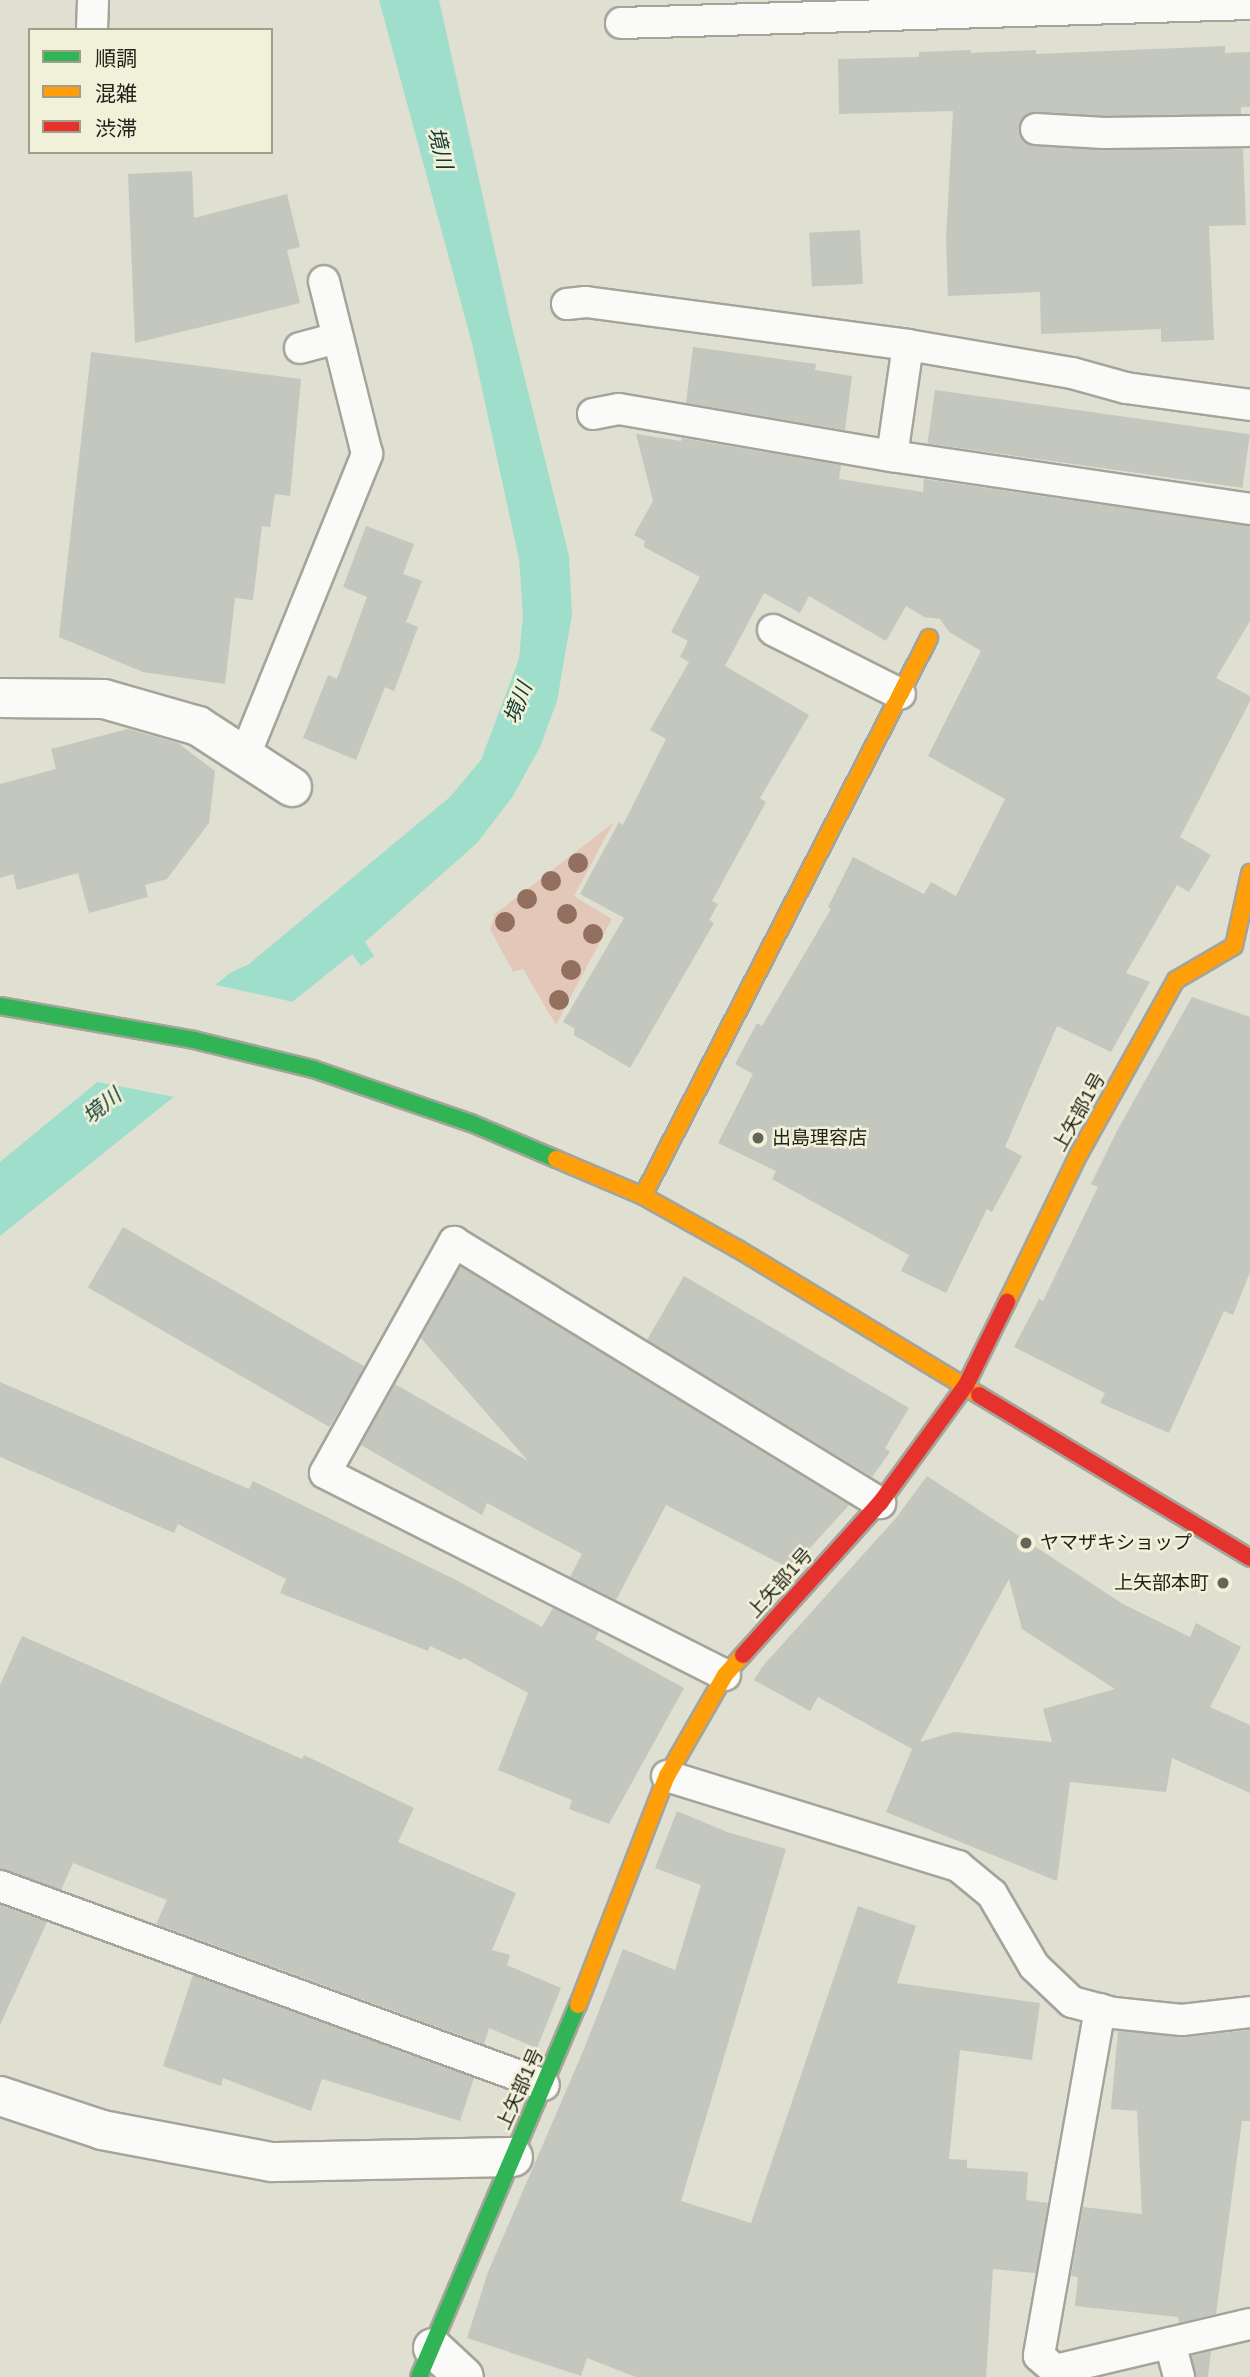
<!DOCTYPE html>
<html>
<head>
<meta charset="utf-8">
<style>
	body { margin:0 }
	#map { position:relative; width:1250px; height:2377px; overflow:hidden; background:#dfdfd2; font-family:Arial,"Noto Sans JP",sans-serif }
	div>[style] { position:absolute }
	.green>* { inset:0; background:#e3c8ba }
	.water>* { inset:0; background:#9edecb }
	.pier>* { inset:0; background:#dfdfd2 }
	.building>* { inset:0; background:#c4c7be; transform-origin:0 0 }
	.roads { filter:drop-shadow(2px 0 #a4a49a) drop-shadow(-2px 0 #a4a49a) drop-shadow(0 2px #a4a49a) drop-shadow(0 -2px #a4a49a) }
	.lane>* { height:30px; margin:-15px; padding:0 15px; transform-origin:15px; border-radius:15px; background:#fafaf8 }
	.street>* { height:38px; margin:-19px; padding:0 19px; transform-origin:19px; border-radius:19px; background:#fafaf8 }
	.fast>* { height:16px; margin:-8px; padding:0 8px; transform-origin:8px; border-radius:8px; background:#30b455 }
	.slow>* { height:16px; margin:-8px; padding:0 8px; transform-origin:8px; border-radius:8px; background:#ff9f0a }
	.jam>* { height:16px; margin:-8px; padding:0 8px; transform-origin:8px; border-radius:8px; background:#e5322d }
	.trees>* { width:20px; height:20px; margin:-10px; border-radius:50%; background:#926f5e }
	.dots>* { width:19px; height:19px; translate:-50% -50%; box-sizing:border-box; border:4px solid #f1f1da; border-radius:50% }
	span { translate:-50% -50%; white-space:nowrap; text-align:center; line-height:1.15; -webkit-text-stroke:5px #f1f1da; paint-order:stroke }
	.street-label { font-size:19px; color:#22221a }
	.poi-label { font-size:19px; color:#22221a }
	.left { translate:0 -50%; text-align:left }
	.right { translate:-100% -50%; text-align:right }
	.water-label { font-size:21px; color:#0f3a31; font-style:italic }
	.legend { position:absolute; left:28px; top:28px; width:245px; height:126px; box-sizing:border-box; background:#f1f1da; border:2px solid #9e9e8d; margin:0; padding:9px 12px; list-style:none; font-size:21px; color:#22221a }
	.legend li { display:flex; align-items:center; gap:14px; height:35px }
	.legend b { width:35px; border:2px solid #9e9e8d }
</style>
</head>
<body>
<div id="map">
	<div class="green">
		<div style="clip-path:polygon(613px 823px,574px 896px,612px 919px,556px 1025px,523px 969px,513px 972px,490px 929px,495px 914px)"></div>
	</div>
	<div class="water">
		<div style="clip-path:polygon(379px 0,439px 0,511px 323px,569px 556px,572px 614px,557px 701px,540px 747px,513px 796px,477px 843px,365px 942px,374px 956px,361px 966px,352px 954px,0 1236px,0 1162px,230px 973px,249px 964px,450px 797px,481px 760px,519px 659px,523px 615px,519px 559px,472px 343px)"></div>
	</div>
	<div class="pier">
		<div style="clip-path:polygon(212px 984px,298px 1003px,180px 1098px,92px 1081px)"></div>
	</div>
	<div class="building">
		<div style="clip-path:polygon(1225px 46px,1225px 53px,1250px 52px,1250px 107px,1241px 107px,1241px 114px,1104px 116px,1037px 112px,1022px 119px,1019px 129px,1026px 143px,1035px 146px,1104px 150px,1243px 149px,1246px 225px,1209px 226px,1214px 340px,1161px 342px,1161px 329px,1041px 334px,1040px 292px,948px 296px,946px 239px,953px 111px,839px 114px,838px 59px,919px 57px,919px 52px,971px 50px,971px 53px,1036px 50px,1036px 54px)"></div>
		<div style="clip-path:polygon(192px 171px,194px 218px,287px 194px,300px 247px,287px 250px,300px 303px,135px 343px,128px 174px)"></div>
		<div style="left:860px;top:230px;width:54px;height:51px;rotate:87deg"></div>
		<div style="clip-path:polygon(693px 347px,816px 364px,815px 370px,852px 376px,845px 430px,686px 403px)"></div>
		<div style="clip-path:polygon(91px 352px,301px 379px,290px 496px,275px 494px,270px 527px,262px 526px,253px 600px,235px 598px,225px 684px,143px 672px,59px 637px)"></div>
		<div style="left:935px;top:390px;width:318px;height:54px;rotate:8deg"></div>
		<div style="clip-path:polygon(636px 434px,681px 441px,682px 438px,841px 465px,839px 479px,923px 492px,924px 479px,1250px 526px,1250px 621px,1216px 678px,1250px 696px,1250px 701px,1180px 837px,1211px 855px,1189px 892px,1177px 885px,1126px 973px,1150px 982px,1111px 1052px,1057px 1026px,1005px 1147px,1022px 1156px,992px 1212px,987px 1209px,946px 1293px,901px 1271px,909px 1255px,772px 1179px,776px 1171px,718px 1143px,753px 1074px,735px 1064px,757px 1023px,762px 1026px,831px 909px,828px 907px,853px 857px,924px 894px,931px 882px,956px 896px,1005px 799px,928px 756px,981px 651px,949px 632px,940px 619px,924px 617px,906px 606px,886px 641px,809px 596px,800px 613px,764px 593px,725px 666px,809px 715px,760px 798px,766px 802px,712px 901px,718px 904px,709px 920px,714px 923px,630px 1068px,574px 1035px,574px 1028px,563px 1022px,624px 918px,580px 894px,619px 822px,623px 825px,666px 739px,650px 730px,689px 662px,680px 657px,688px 641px,671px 632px,700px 577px,644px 547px,645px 541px,634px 535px,653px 501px)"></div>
		<div style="clip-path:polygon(366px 526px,414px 544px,403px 574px,422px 581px,406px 622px,418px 627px,394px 691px,385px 687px,356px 760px,303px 738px,328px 675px,337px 679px,367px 597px,343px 587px)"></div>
		<div style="clip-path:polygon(128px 729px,178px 743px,215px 771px,209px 823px,167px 879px,145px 885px,148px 897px,89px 913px,78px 873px,17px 890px,13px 874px,0 878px,0 784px,56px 769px,51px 749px)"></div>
		<div style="clip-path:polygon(1192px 997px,1250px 1017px,1250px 1272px,1233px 1315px,1224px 1311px,1169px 1433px,1100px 1403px,1105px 1393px,1014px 1347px,1039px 1299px,1043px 1301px,1098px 1187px,1091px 1184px,1118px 1129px)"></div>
		<div style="left:123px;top:1227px;width:279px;height:70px;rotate:30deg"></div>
		<div style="clip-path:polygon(460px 1266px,849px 1505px,791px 1569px,666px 1505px,616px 1600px,570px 1577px,582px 1554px,487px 1503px,482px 1515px,361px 1445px,395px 1384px,528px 1461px,421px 1338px)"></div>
		<div style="clip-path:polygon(684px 1276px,909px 1408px,885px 1448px,890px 1452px,872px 1477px,647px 1340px)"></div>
		<div style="clip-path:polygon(0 1382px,249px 1489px,253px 1481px,456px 1580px,542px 1627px,553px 1608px,599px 1631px,595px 1639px,684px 1688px,609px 1824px,569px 1809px,572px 1800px,498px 1770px,528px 1693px,464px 1658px,460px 1660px,430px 1646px,428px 1651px,280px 1593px,286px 1579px,178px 1524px,174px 1533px,0 1457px)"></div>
		<div style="clip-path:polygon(evenodd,927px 1476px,1123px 1604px,1190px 1637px,1196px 1623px,1241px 1647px,1210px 1707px,1250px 1725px,1250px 1793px,1172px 1758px,1166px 1792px,1070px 1782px,1057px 1881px,886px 1812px,912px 1749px,818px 1697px,810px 1711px,754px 1680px,762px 1667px,896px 1518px,927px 1476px,1009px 1579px,1022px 1629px,1115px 1689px,1043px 1709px,1052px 1742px,954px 1732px,920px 1742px,1009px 1579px)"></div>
		<div style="clip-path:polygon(22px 1636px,302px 1759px,304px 1755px,414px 1808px,398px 1842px,516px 1893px,492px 1950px,510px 1955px,507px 1965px,561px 1988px,537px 2048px,489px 2028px,484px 2044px,156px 1924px,167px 1900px,73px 1863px,61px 1890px,0 1869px,0 1685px)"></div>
		<div style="clip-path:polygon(677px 1811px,727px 1832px,786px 1849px,681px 2201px,751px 2223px,858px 1906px,916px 1926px,897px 1983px,1040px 2003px,1032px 2060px,960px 2050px,949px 2159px,967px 2160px,967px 2168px,1028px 2172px,1026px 2200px,1048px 2203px,1036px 2273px,993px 2269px,986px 2377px,636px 2377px,587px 2358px,581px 2376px,467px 2338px,488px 2272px,584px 2049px,623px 1949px,675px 1970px,701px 1885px,655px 1868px)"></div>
		<div style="clip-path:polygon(0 1905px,47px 1922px,0 2025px)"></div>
		<div style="clip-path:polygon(193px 1975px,474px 2078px,460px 2121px,322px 2079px,311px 2111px,223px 2078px,221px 2086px,163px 2066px)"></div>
		<div style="clip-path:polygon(1250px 2030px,1250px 2121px,1242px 2121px,1216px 2314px,1179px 2323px,1178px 2317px,1075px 2306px,1078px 2277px,1071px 2276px,1083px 2207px,1142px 2214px,1137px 2111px,1111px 2109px,1118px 2031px,1184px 2037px)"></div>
		<div style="clip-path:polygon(1211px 2351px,1208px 2377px,1196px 2377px,1191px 2356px)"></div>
	</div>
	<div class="roads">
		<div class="lane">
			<div style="left:621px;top:23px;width:629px;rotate:-1.73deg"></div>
			<div style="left:92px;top:30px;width:30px;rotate:-88deg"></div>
			<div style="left:1036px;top:129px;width:68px;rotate:3.4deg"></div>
			<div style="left:1104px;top:133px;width:146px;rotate:-0.8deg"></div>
			<div style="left:567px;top:304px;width:19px;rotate:-6deg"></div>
			<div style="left:586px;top:302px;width:325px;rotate:7.6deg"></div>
			<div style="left:908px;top:345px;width:166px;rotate:9.7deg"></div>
			<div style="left:1072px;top:373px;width:56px;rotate:15.5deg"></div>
			<div style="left:1126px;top:388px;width:125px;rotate:7.8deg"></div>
			<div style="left:300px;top:348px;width:39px;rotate:-15deg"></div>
			<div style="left:593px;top:414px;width:26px;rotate:-11deg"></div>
			<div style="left:619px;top:409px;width:277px;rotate:9.8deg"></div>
			<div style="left:892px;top:456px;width:362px;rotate:8.4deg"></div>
			<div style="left:892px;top:456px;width:112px;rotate:-81.8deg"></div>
			<div style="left:773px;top:630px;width:142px;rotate:26.7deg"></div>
			<div style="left:245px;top:755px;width:325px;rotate:-67.9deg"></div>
			<div style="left:367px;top:454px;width:178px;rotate:-104deg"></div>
			<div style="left:725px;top:1675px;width:448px;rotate:-153.2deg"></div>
			<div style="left:325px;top:1473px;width:265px;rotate:-60.8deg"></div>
			<div style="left:454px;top:1242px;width:500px;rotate:31.5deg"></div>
			<div style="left:667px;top:1776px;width:305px;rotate:17.2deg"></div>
			<div style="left:958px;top:1866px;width:44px;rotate:39.5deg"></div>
			<div style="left:992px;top:1894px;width:83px;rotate:59.7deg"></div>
			<div style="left:1034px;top:1966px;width:52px;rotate:43.5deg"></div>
			<div style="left:1072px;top:2002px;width:43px;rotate:14.7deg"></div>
			<div style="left:1114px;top:2013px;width:68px;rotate:5.9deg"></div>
			<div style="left:1182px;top:2020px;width:68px;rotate:-6.7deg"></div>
			<div style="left:0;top:1886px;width:579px;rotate:20.09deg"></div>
			<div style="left:1100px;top:2009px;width:352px;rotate:100deg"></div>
			<div style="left:1039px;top:2356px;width:21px;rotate:41deg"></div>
			<div style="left:1055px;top:2370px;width:200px;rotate:-13.3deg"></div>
			<div style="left:1170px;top:2343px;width:35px;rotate:75deg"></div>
		</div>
		<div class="street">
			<div style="left:0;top:698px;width:104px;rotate:0.6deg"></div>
			<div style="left:104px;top:699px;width:98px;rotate:16deg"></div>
			<div style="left:198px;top:726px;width:112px;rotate:33deg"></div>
			<div style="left:0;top:2096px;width:108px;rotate:18.4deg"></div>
			<div style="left:102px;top:2130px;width:173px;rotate:10.7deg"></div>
			<div style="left:272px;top:2162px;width:241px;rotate:-1.2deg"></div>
			<div style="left:433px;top:2348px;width:42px;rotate:43.1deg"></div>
		</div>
		<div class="fast">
			<div style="left:0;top:1006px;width:197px;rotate:9.9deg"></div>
			<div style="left:194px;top:1040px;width:122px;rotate:13.7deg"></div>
			<div style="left:313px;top:1069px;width:167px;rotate:18.9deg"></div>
			<div style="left:471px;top:1123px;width:92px;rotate:23deg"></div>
			<div style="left:419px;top:2377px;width:405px;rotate:-66.9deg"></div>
		</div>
		<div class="slow">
			<div style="left:556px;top:1159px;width:95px;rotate:23deg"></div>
			<div style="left:643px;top:1196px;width:109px;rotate:29.2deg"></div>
			<div style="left:738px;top:1249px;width:282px;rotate:31.2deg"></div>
			<div style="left:643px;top:1196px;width:627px;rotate:-62.86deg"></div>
			<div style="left:1007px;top:1302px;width:165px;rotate:-64.1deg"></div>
			<div style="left:1079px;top:1154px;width:199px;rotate:-60.9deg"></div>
			<div style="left:1176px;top:980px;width:67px;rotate:-30.4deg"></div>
			<div style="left:1234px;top:946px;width:75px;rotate:-77.6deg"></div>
			<div style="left:578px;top:2005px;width:246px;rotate:-68.8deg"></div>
			<div style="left:667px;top:1776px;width:116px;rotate:-60.1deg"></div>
			<div style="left:725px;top:1675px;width:27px;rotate:-48deg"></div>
		</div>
		<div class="jam">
			<div style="left:979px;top:1395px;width:316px;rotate:31deg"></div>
			<div style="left:743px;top:1655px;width:205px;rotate:-48deg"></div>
			<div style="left:880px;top:1503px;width:146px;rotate:-53.9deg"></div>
			<div style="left:966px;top:1385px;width:93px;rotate:-63.7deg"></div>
		</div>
	</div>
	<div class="trees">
		<div style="left:578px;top:863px"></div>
		<div style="left:551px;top:881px"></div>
		<div style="left:527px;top:899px"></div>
		<div style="left:567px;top:914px"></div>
		<div style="left:505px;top:922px"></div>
		<div style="left:593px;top:934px"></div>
		<div style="left:571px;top:970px"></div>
		<div style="left:559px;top:1000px"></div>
	</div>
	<div class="dots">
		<div style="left:758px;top:1138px;background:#64645a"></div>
		<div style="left:1026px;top:1543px;background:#64645a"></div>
		<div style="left:1223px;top:1583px;background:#64645a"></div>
	</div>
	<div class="street-label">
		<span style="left:1079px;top:1112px;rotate:-61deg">上矢部1号</span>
		<span style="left:780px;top:1583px;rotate:-48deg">上矢部1号</span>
		<span style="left:520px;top:2089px;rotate:-66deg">上矢部1号</span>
	</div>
	<div class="poi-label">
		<span class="left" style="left:772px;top:1138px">出島理容店</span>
		<span class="left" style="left:1040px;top:1543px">ヤマザキショップ</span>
		<span class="right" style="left:1209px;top:1583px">上矢部本町</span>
	</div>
	<div class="water-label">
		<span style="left:440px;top:148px;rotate:76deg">境川</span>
		<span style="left:518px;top:703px;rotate:-69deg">境川</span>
		<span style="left:102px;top:1106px;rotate:-39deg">境川</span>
	</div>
	<ul class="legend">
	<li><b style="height:9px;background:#30b455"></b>順調</li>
	<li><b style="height:9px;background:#ff9f0a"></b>混雑</li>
	<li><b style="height:9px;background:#e5322d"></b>渋滞</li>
	</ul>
</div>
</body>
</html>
